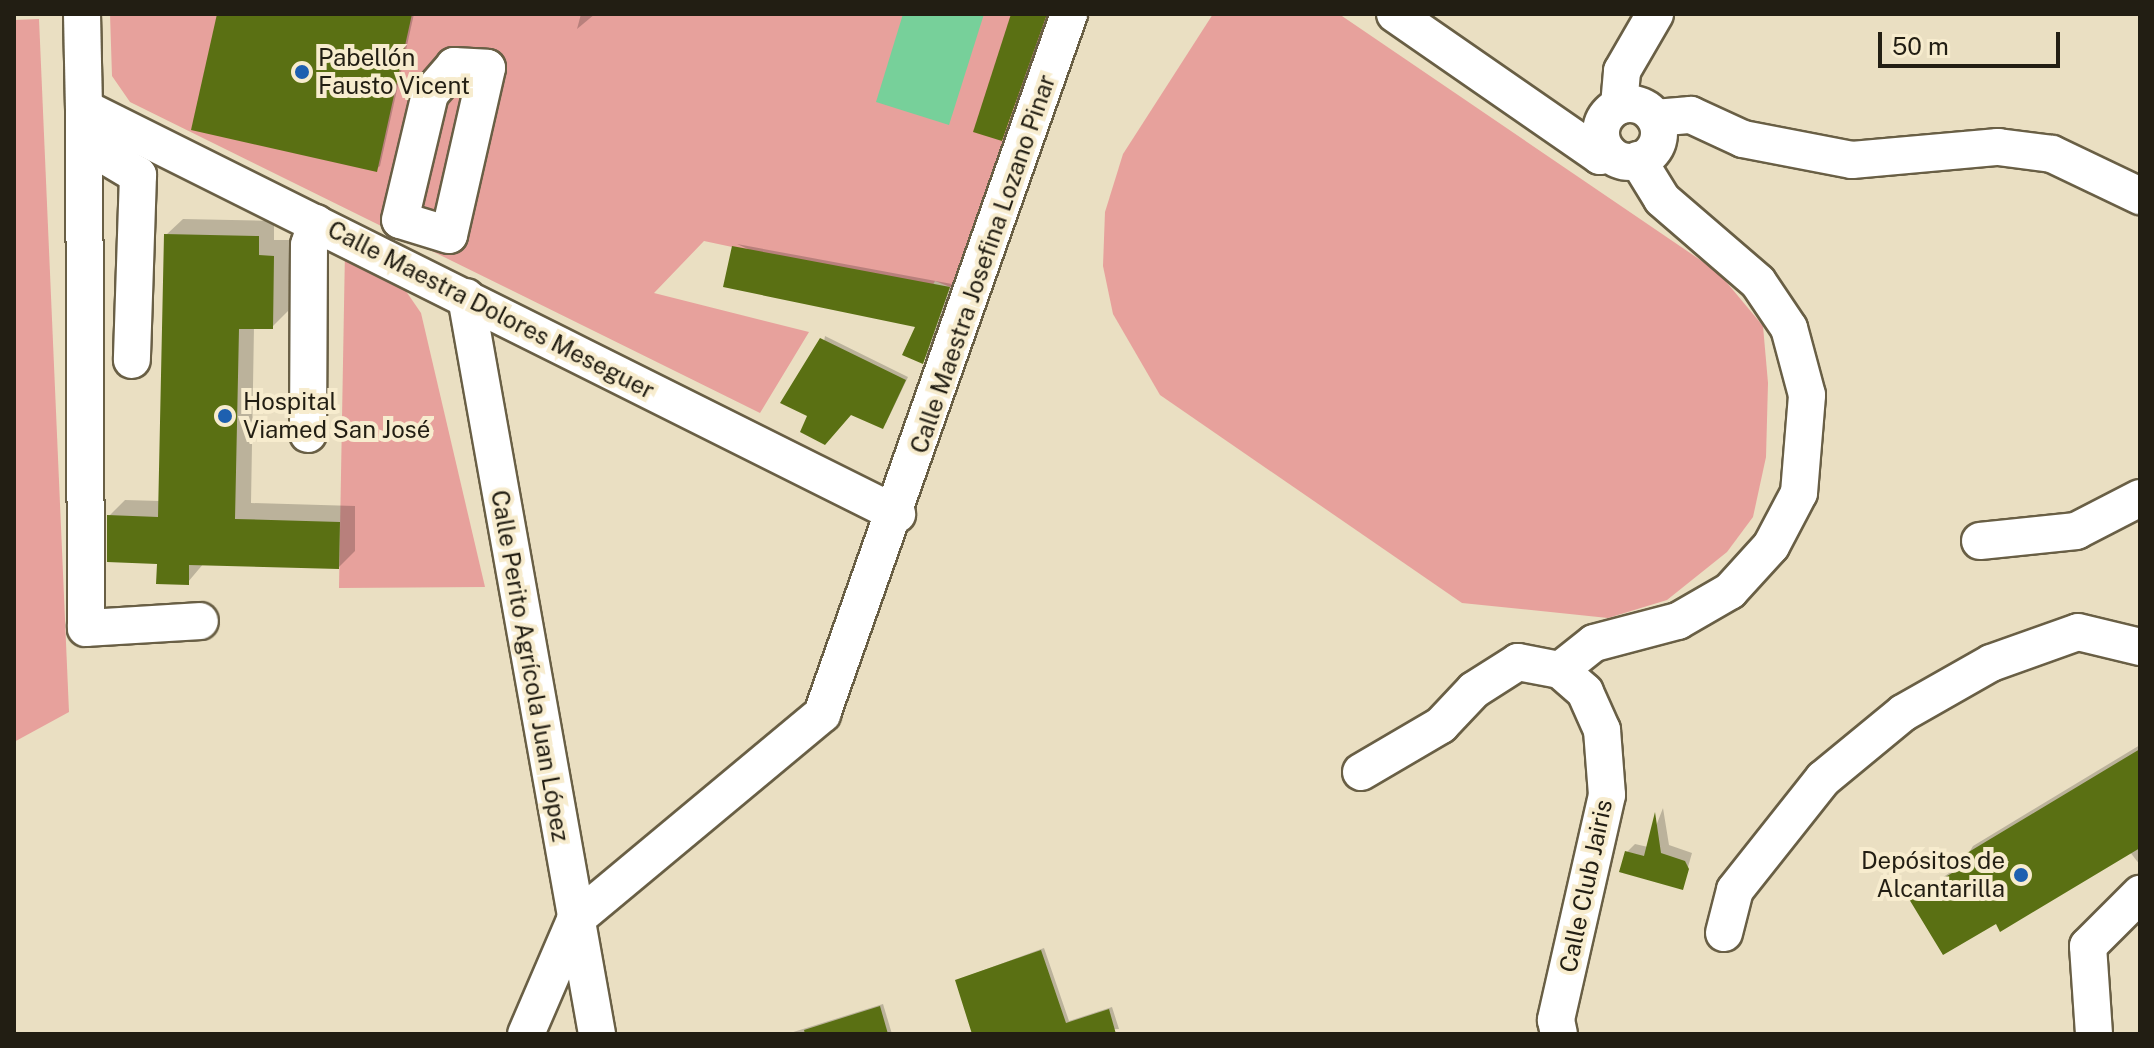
<!DOCTYPE html>
<html>
<head>
<meta charset="utf-8">
<style>
	body { margin:0 }
	#map { position:relative; width:2154px; height:1048px; overflow:hidden; background:#eadfc2; font-family:"Public Sans",sans-serif }
	div>[style] { position:absolute }
	.green>* { inset:0; background:#e7a19c }
	.water>* { inset:0; background:#77d09a }
	.shadow>* { inset:0; background:#0003 }
	.building>* { inset:0; background:#5a7013 }
	.roads { filter:drop-shadow(2px 0 #695f45) drop-shadow(-2px 0 #695f45) drop-shadow(0 2px #695f45) drop-shadow(0 -2px #695f45) }
	.minor>* { height:36px; margin:-18px; padding:0 18px; transform-origin:18px; border-radius:18px; background:#fff }
	.minor>.ring { margin:-18px; padding:0; box-sizing:content-box; background:none; border:36px solid #fff; border-radius:50% }
	.dots>* { width:22px; height:22px; translate:-50% -50%; box-sizing:border-box; border:4px solid #f7ecce; border-radius:50% }
	span { translate:-50% -50%; white-space:nowrap; text-align:center; line-height:1.15; -webkit-text-stroke:8px #f7ecce; paint-order:stroke }
	.poi-label { font-size:24px; color:#221e13 }
	.left { translate:0 -50%; text-align:left }
	.right { translate:-100% -50%; text-align:right }
	.street-label { font-size:24px; color:#221e13 }
	.frame { position:absolute; inset:0; border:16px solid #221e13; pointer-events:none }
	.scale { position:absolute; left:1878px; top:32px; width:182px; height:36px; box-sizing:border-box; border:4px solid #221e13; border-top:0; padding-left:10px; font-size:24px; line-height:28px; white-space:nowrap; color:#221e13; -webkit-text-stroke:6px #f7ecce; paint-order:stroke }
</style>
</head>
<body>
<div id="map">
	<div class="green">
		<div style="clip-path:polygon(110px 14px,1060px 14px,968px 294px,935px 281px,931px 289px,704px 241px,654px 293px,809px 332px,760px 413px,130px 102px,112px 76px)"></div>
		<div style="clip-path:polygon(1213px 14px,1339px 14px,1718px 272px,1763px 326px,1768px 383px,1766px 457px,1753px 517px,1727px 552px,1667px 600px,1608px 618px,1462px 603px,1160px 395px,1113px 314px,1103px 266px,1105px 212px,1123px 154px)"></div>
		<div style="clip-path:polygon(39px 19px,69px 712px,14px 742px,14px 20px)"></div>
		<div style="clip-path:polygon(345px 250px,399px 281px,421px 313px,485px 587px,339px 588px)"></div>
	</div>
	<div class="water">
		<div style="clip-path:polygon(903px 14px,984px 14px,949px 125px,876px 102px)"></div>
	</div>
	<div class="shadow">
		<div style="clip-path:polygon(219px 14px,414px 14px,380px 166px,376px 169px)"></div>
		<div style="clip-path:polygon(581px 14px,595px 14px,577px 29px)"></div>
		<div style="clip-path:polygon(1013px 14px,1051px 14px,1001px 139px)"></div>
		<div style="clip-path:polygon(183px 219px,274px 221px,274px 240px,290px 240px,288px 311px,272px 327px,254px 327px,251px 503px,355px 506px,355px 551px,339px 567px,204px 563px,188px 582px,109px 516px,125px 500px,160px 501px,166px 235px)"></div>
		<div style="clip-path:polygon(737px 244px,952px 284px,926px 358px,917px 326px)"></div>
		<div style="clip-path:polygon(825px 336px,908px 377px,886px 423px,851px 413px,810px 415px)"></div>
		<div style="clip-path:polygon(2140px 745px,2140px 865px,2130px 852px,1996px 921px,1912px 899px,1962px 864px,1973px 846px)"></div>
		<div style="clip-path:polygon(1663px 808px,1669px 845px,1692px 853px,1682px 888px,1627px 852px,1635px 844px,1648px 847px)"></div>
		<div style="clip-path:polygon(1044px 948px,1069px 1021px,1112px 1007px,1119px 1029px,974px 1034px,957px 980px)"></div>
		<div style="clip-path:polygon(883px 1004px,892px 1034px,787px 1034px)"></div>
	</div>
	<div class="building">
		<div style="clip-path:polygon(217px 14px,412px 14px,377px 172px,191px 130px)"></div>
		<div style="clip-path:polygon(1011px 14px,1047px 14px,1002px 141px,973px 132px)"></div>
		<div style="clip-path:polygon(164px 234px,259px 236px,259px 255px,274px 256px,273px 329px,239px 329px,235px 519px,340px 522px,339px 569px,189px 565px,189px 585px,156px 584px,157px 564px,107px 562px,107px 515px,158px 517px)"></div>
		<div style="clip-path:polygon(732px 246px,950px 287px,923px 364px,902px 355px,915px 327px,723px 287px)"></div>
		<div style="clip-path:polygon(820px 338px,906px 380px,883px 429px,851px 415px,825px 445px,800px 432px,807px 416px,780px 403px)"></div>
		<div style="clip-path:polygon(2140px 749px,2140px 848px,2000px 932px,1996px 924px,1943px 955px,1909px 899px,1962px 867px,1957px 859px)"></div>
		<div style="clip-path:polygon(1655px 812px,1661px 853px,1685px 861px,1689px 869px,1683px 890px,1619px 872px,1625px 851px,1644px 856px)"></div>
		<div style="clip-path:polygon(1041px 950px,1066px 1023px,1109px 1009px,1116px 1034px,972px 1034px,955px 980px)"></div>
		<div style="clip-path:polygon(880px 1006px,888px 1034px,805px 1034px,804px 1030px)"></div>
	</div>
	<div class="roads">
		<div class="minor">
			<div style="left:82px;top:14px;width:94px;rotate:88.8deg"></div>
			<div style="left:84px;top:108px;width:909px;rotate:26.54deg"></div>
			<div style="left:1395px;top:14px;width:249px;rotate:34.7deg"></div>
			<div style="left:1600px;top:156px;width:10px;rotate:-11deg"></div>
			<div style="left:454px;top:66px;width:33px;rotate:3deg"></div>
			<div style="left:487px;top:68px;width:171px;rotate:102.8deg"></div>
			<div style="left:449px;top:235px;width:51px;rotate:-163deg"></div>
			<div style="left:400px;top:220px;width:130px;rotate:-76.6deg"></div>
			<div style="left:430px;top:94px;width:37px;rotate:-49deg"></div>
			<div class="ring" style="left:1601px;top:104px;width:22px;height:22px"></div>
			<div style="left:1619px;top:106px;width:35px;rotate:-85deg"></div>
			<div style="left:1622px;top:71px;width:66px;rotate:-59.9deg"></div>
			<div style="left:84px;top:108px;width:520px;rotate:89.78deg"></div>
			<div style="left:86px;top:628px;width:114px;rotate:-3.5deg"></div>
			<div style="left:1655px;top:118px;width:36px;rotate:-5deg"></div>
			<div style="left:1691px;top:115px;width:57px;rotate:24.8deg"></div>
			<div style="left:1743px;top:139px;width:111px;rotate:10.9deg"></div>
			<div style="left:1852px;top:160px;width:147px;rotate:-5.1deg"></div>
			<div style="left:1998px;top:147px;width:54px;rotate:7.4deg"></div>
			<div style="left:2052px;top:154px;width:98px;rotate:25.5deg"></div>
			<div style="left:84px;top:143px;width:63px;rotate:30.7deg"></div>
			<div style="left:138px;top:175px;width:185px;rotate:91.9deg"></div>
			<div style="left:466px;top:297px;width:749px;rotate:79.92deg"></div>
			<div style="left:308px;top:434px;width:189px;rotate:-89.7deg"></div>
			<div style="left:309px;top:245px;width:23px;rotate:-72deg"></div>
			<div style="left:1980px;top:541px;width:97px;rotate:-5.9deg"></div>
			<div style="left:2076px;top:531px;width:72px;rotate:-27.3deg"></div>
			<div style="left:1560px;top:670px;width:43px;rotate:-38.5deg"></div>
			<div style="left:1594px;top:643px;width:87px;rotate:-14.7deg"></div>
			<div style="left:1678px;top:621px;width:60px;rotate:-30deg"></div>
			<div style="left:1730px;top:591px;width:61px;rotate:-47.7deg"></div>
			<div style="left:1771px;top:546px;width:60px;rotate:-62.2deg"></div>
			<div style="left:1799px;top:493px;width:98px;rotate:-85.3deg"></div>
			<div style="left:1807px;top:395px;width:69px;rotate:-105deg"></div>
			<div style="left:1789px;top:328px;width:55px;rotate:-124deg"></div>
			<div style="left:1758px;top:282px;width:127px;rotate:-139.2deg"></div>
			<div style="left:1662px;top:199px;width:46px;rotate:-121.6deg"></div>
			<div style="left:1361px;top:772px;width:93px;rotate:-30.4deg"></div>
			<div style="left:1441px;top:725px;width:48px;rotate:-46.7deg"></div>
			<div style="left:1474px;top:690px;width:52px;rotate:-32.5deg"></div>
			<div style="left:1518px;top:662px;width:43px;rotate:10.8deg"></div>
			<div style="left:1560px;top:670px;width:33px;rotate:41deg"></div>
			<div style="left:1585px;top:692px;width:42px;rotate:65.9deg"></div>
			<div style="left:1602px;top:730px;width:65px;rotate:85.6deg"></div>
			<div style="left:1607px;top:795px;width:231px;rotate:102.8deg"></div>
			<div style="left:1556px;top:1020px;width:14px;rotate:78deg"></div>
			<div style="left:1724px;top:933px;width:44px;rotate:-75.7deg"></div>
			<div style="left:1735px;top:890px;width:142px;rotate:-51.6deg"></div>
			<div style="left:1823px;top:779px;width:104px;rotate:-39.5deg"></div>
			<div style="left:1903px;top:713px;width:101px;rotate:-29.6deg"></div>
			<div style="left:1991px;top:663px;width:92px;rotate:-19.6deg"></div>
			<div style="left:2078px;top:632px;width:64px;rotate:13.6deg"></div>
			<div style="left:526px;top:1034px;width:124px;rotate:-66.7deg"></div>
			<div style="left:575px;top:920px;width:322px;rotate:-39.8deg"></div>
			<div style="left:822px;top:714px;width:742px;rotate:-70.56deg"></div>
			<div style="left:2094px;top:1034px;width:88px;rotate:-93.9deg"></div>
			<div style="left:2088px;top:946px;width:74px;rotate:-45deg"></div>
		</div>
	</div>
	<div class="dots">
		<div style="left:302px;top:72px;background:#1e60b0"></div>
		<div style="left:225px;top:416px;background:#1e60b0"></div>
		<div style="left:2021px;top:875px;background:#1e60b0"></div>
	</div>
	<div class="poi-label">
		<span class="left" style="left:318px;top:72px">Pabellón<br>Fausto Vicent</span>
		<span class="left" style="left:243px;top:416px">Hospital<br>Viamed San José</span>
		<span class="right" style="left:2005px;top:875px">Depósitos de<br>Alcantarilla</span>
	</div>
	<div class="street-label">
		<span style="left:983px;top:264px;rotate:-71deg">Calle Maestra Josefina Lozano Pinar</span>
		<span style="left:491px;top:310px;rotate:27deg">Calle Maestra Dolores Meseguer</span>
		<span style="left:530px;top:666px;rotate:80deg">Calle Perito Agrícola Juan López</span>
		<span style="left:1586px;top:886px;rotate:-78deg">Calle Club Jairis</span>
	</div>
	<div class="frame"></div>
	<div class="scale">50 m</div>
</div>
</body>
</html>
